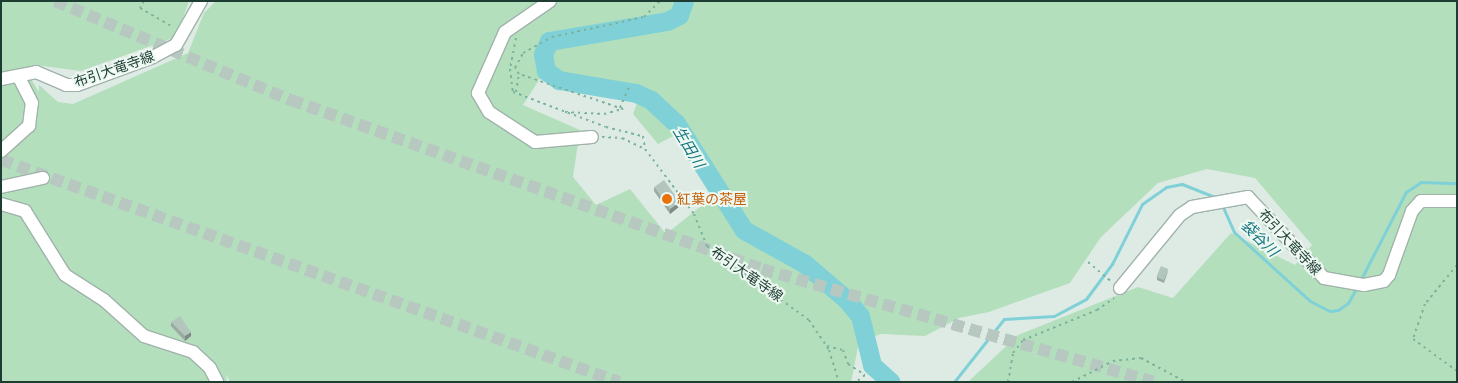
<!DOCTYPE html>
<html>
<head>
<meta charset="utf-8">
<style>
	body { margin:0 }
	#map { position:relative; width:1458px; height:383px; overflow:hidden; background:#deebe4; font-family:"Golos Text","Noto Sans JP",sans-serif }
	div>[style] { position:absolute }
	.green>* { inset:0; background:#b4dfbc }
	.stream>* { height:3px; margin:-1.5px; padding:0 1.5px; transform-origin:1.5px; border-radius:1.5px; background:#7fd1d7 }
	.river>* { height:19px; margin:-9.5px; padding:0 9.5px; transform-origin:9.5px; border-radius:9.5px; background:#7fd1d7 }
	.minor-tunnel>* { height:12px; margin-top:-6px; transform-origin:0; background:repeating-linear-gradient(90deg,#b7c8c0 0 12px,transparent 0 18px) }
	.path>* { height:2px; margin-top:-1px; transform-origin:0; background:repeating-linear-gradient(90deg,#7bb39d 0 2.5px,transparent 0 6.5px) }
	.roads { filter:drop-shadow(1px 0 #a0b3ab) drop-shadow(-1px 0 #a0b3ab) drop-shadow(0 1px #a0b3ab) drop-shadow(0 -1px #a0b3ab) }
	.minor>* { height:12px; margin:-6px; padding:0 6px; transform-origin:6px; border-radius:6px; background:#fff }
	.wall>* { inset:0; background:#9aaaa3 }
	.shaded-wall>* { inset:0; background:#7d8b84 }
	.building>* { inset:0; background:#b3c6bd; transform-origin:0 0 }
	.dots>* { width:14px; height:14px; translate:-50% -50%; box-sizing:border-box; border:2px solid #eef8f2; border-radius:50% }
	span { translate:-50% -50%; white-space:nowrap; text-align:center; line-height:1.15; -webkit-text-stroke:4px #eef8f2; paint-order:stroke }
	.street-label { font-size:14px; color:#1d3d32 }
	.food-label { font-size:14px; color:#c56008 }
	.left { translate:0 -50%; text-align:left }
	.water-label { font-size:15px; color:#12757e; font-style:italic }
	.frame { position:absolute; inset:0; border:2px solid #1d3d32; pointer-events:none }
</style>
</head>
<body>
<div id="map">
	<div class="green">
		<div style="clip-path:polygon(evenodd,1px 1px,189px 1px,176px 37px,81px 71px,35px 65px,12px 71px,31px 79px,39px 92px,39px 85px,58px 102px,73px 104px,188px 53px,204px 13px,216px 1px,1457px 1px,1457px 382px,968px 382px,1018px 335px,1138px 287px,1173px 298px,1231px 233px,1295px 265px,1312px 245px,1255px 178px,1207px 169px,1158px 183px,1101px 237px,1070px 283px,989px 312px,959px 318px,925px 336px,881px 334px,859px 342px,851px 382px,230px 382px,226px 374px,227px 382px,1px 382px,1px 1px,544px 72px,640px 94px,633px 114px,658px 144px,687px 129px,726px 186px,666px 234px,630px 189px,596px 205px,573px 177px,580px 130px,523px 105px,544px 72px)"></div>
	</div>
	<div class="stream">
		<div style="left:1222px;top:205px;width:30px;rotate:66deg"></div>
		<div style="left:1234px;top:232px;width:103px;rotate:42.2deg"></div>
		<div style="left:1310px;top:301px;width:22px;rotate:27deg"></div>
		<div style="left:1330px;top:311px;width:8px;rotate:-7deg"></div>
		<div style="left:1338px;top:310px;width:12px;rotate:-35deg"></div>
		<div style="left:1348px;top:303px;width:18px;rotate:-61deg"></div>
		<div style="left:1360px;top:281px;width:100px;rotate:-62.7deg"></div>
		<div style="left:1406px;top:192px;width:18px;rotate:-34deg"></div>
		<div style="left:1421px;top:182px;width:36px;rotate:2deg"></div>
		<div style="left:954px;top:382px;width:80px;rotate:-51.6deg"></div>
		<div style="left:1004px;top:319px;width:50px;rotate:-3.4deg"></div>
		<div style="left:1054px;top:316px;width:36px;rotate:-28deg"></div>
		<div style="left:1086px;top:299px;width:44px;rotate:-53.4deg"></div>
		<div style="left:1112px;top:264px;width:67px;rotate:-63.4deg"></div>
		<div style="left:1142px;top:204px;width:29px;rotate:-35deg"></div>
		<div style="left:1166px;top:187px;width:16px;rotate:-11deg"></div>
		<div style="left:1182px;top:184px;width:41px;rotate:21.5deg"></div>
	</div>
	<div class="river">
		<div style="left:684px;top:1px;width:15px;rotate:110deg"></div>
		<div style="left:679px;top:15px;width:13px;rotate:153deg"></div>
		<div style="left:667px;top:21px;width:120px;rotate:170.4deg"></div>
		<div style="left:549px;top:41px;width:14px;rotate:115deg"></div>
		<div style="left:543px;top:54px;width:17px;rotate:80deg"></div>
		<div style="left:546px;top:71px;width:16px;rotate:35deg"></div>
		<div style="left:559px;top:80px;width:78px;rotate:9.6deg"></div>
		<div style="left:636px;top:93px;width:17px;rotate:25deg"></div>
		<div style="left:651px;top:100px;width:34px;rotate:43deg"></div>
		<div style="left:676px;top:123px;width:127px;rotate:57.6deg"></div>
		<div style="left:744px;top:230px;width:70px;rotate:29.1deg"></div>
		<div style="left:805px;top:264px;width:55px;rotate:40.6deg"></div>
		<div style="left:847px;top:300px;width:21px;rotate:51deg"></div>
		<div style="left:860px;top:316px;width:50px;rotate:76.2deg"></div>
		<div style="left:872px;top:365px;width:25px;rotate:42deg"></div>
	</div>
	<div class="minor-tunnel">
		<div style="left:55px;top:1px;width:256px;rotate:22.8deg"></div>
		<div style="left:291px;top:100px;width:500px;rotate:19.74deg"></div>
		<div style="left:762px;top:269px;width:407px;rotate:16.1deg"></div>
		<div style="left:1px;top:160px;width:657px;rotate:19.76deg"></div>
	</div>
	<div class="path">
		<div style="left:144px;top:1px;width:8px;rotate:120deg"></div>
		<div style="left:140px;top:8px;width:38px;rotate:30deg"></div>
		<div style="left:516px;top:38px;width:32px;rotate:101deg"></div>
		<div style="left:510px;top:69px;width:23px;rotate:83deg"></div>
		<div style="left:513px;top:92px;width:99px;rotate:20.6deg"></div>
		<div style="left:606px;top:127px;width:38px;rotate:14deg"></div>
		<div style="left:643px;top:136px;width:13px;rotate:81deg"></div>
		<div style="left:516px;top:92px;width:18px;rotate:-81deg"></div>
		<div style="left:620px;top:108px;width:26px;rotate:-67deg"></div>
		<div style="left:565px;top:112px;width:39px;rotate:3deg"></div>
		<div style="left:604px;top:114px;width:20px;rotate:-15deg"></div>
		<div style="left:623px;top:109px;width:110px;rotate:-161.4deg"></div>
		<div style="left:519px;top:74px;width:7px;rotate:-124deg"></div>
		<div style="left:515px;top:68px;width:17px;rotate:-62deg"></div>
		<div style="left:523px;top:53px;width:33px;rotate:-29deg"></div>
		<div style="left:552px;top:37px;width:94px;rotate:-12.3deg"></div>
		<div style="left:644px;top:17px;width:23px;rotate:-45deg"></div>
		<div style="left:602px;top:137px;width:20px;rotate:3deg"></div>
		<div style="left:622px;top:138px;width:25px;rotate:26deg"></div>
		<div style="left:645px;top:149px;width:81px;rotate:53deg"></div>
		<div style="left:694px;top:214px;width:35px;rotate:68deg"></div>
		<div style="left:707px;top:246px;width:126px;rotate:36deg"></div>
		<div style="left:809px;top:320px;width:36px;rotate:56deg"></div>
		<div style="left:829px;top:350px;width:34px;rotate:73deg"></div>
		<div style="left:1088px;top:262px;width:30px;rotate:40deg"></div>
		<div style="left:1457px;top:265px;width:50px;rotate:129.4deg"></div>
		<div style="left:1425px;top:304px;width:37px;rotate:109deg"></div>
		<div style="left:1413px;top:339px;width:54px;rotate:36deg"></div>
		<div style="left:827px;top:346px;width:16px;rotate:14deg"></div>
		<div style="left:843px;top:350px;width:15px;rotate:70deg"></div>
		<div style="left:848px;top:364px;width:20px;rotate:33deg"></div>
		<div style="left:865px;top:375px;width:11px;rotate:142deg"></div>
		<div style="left:1008px;top:382px;width:29px;rotate:-80deg"></div>
		<div style="left:1013px;top:353px;width:16px;rotate:-52deg"></div>
		<div style="left:1023px;top:340px;width:80px;rotate:-22.1deg"></div>
		<div style="left:1097px;top:310px;width:21px;rotate:-35deg"></div>
		<div style="left:1072px;top:382px;width:46px;rotate:-27.1deg"></div>
		<div style="left:1113px;top:361px;width:28px;rotate:-6deg"></div>
		<div style="left:1141px;top:358px;width:51px;rotate:28.1deg"></div>
	</div>
	<div class="roads">
		<div class="minor">
			<div style="left:550px;top:1px;width:55px;rotate:145.4deg"></div>
			<div style="left:505px;top:32px;width:67px;rotate:113.9deg"></div>
			<div style="left:478px;top:93px;width:22px;rotate:60deg"></div>
			<div style="left:489px;top:112px;width:55px;rotate:33.1deg"></div>
			<div style="left:535px;top:142px;width:57px;rotate:-5deg"></div>
			<div style="left:1px;top:79px;width:36px;rotate:-11deg"></div>
			<div style="left:36px;top:72px;width:33px;rotate:23deg"></div>
			<div style="left:66px;top:85px;width:11px"></div>
			<div style="left:77px;top:85px;width:81px;rotate:-20.2deg"></div>
			<div style="left:153px;top:57px;width:26px;rotate:-28deg"></div>
			<div style="left:176px;top:45px;width:51px;rotate:-60.4deg"></div>
			<div style="left:1px;top:151px;width:38px;rotate:-42deg"></div>
			<div style="left:29px;top:126px;width:23px;rotate:-83deg"></div>
			<div style="left:32px;top:103px;width:30px;rotate:-117deg"></div>
			<div style="left:1px;top:187px;width:43px;rotate:-12.1deg"></div>
			<div style="left:1px;top:204px;width:25px;rotate:16deg"></div>
			<div style="left:25px;top:211px;width:75px;rotate:58deg"></div>
			<div style="left:65px;top:275px;width:46px;rotate:32.7deg"></div>
			<div style="left:104px;top:300px;width:54px;rotate:42deg"></div>
			<div style="left:144px;top:336px;width:52px;rotate:18.1deg"></div>
			<div style="left:193px;top:352px;width:23px;rotate:43deg"></div>
			<div style="left:210px;top:368px;width:16px;rotate:63deg"></div>
			<div style="left:1120px;top:288px;width:94px;rotate:-50.6deg"></div>
			<div style="left:1180px;top:215px;width:14px;rotate:-34deg"></div>
			<div style="left:1192px;top:207px;width:57px;rotate:-10.1deg"></div>
			<div style="left:1248px;top:197px;width:111px;rotate:46.8deg"></div>
			<div style="left:1324px;top:278px;width:41px;rotate:9.9deg"></div>
			<div style="left:1364px;top:285px;width:20px;rotate:-11deg"></div>
			<div style="left:1384px;top:281px;width:8px;rotate:-50deg"></div>
			<div style="left:1389px;top:275px;width:68px;rotate:-70.2deg"></div>
			<div style="left:1412px;top:211px;width:13px;rotate:-48deg"></div>
			<div style="left:1421px;top:201px;width:36px"></div>
		</div>
	</div>
	<div class="wall">
		<div style="clip-path:polygon(654px 187px,680px 206px,670px 214px,654px 191px)"></div>
		<div style="clip-path:polygon(1168px 271px,1164px 283px,1157px 280px,1157px 277px)"></div>
		<div style="clip-path:polygon(171px 322px,191px 336px,185px 341px,171px 326px)"></div>
	</div>
	<div class="shaded-wall">
		<div style="clip-path:polygon(680px 202px,680px 206px,670px 214px,670px 209px)"></div>
		<div style="clip-path:polygon(191px 332px,191px 336px,185px 341px,185px 336px)"></div>
	</div>
	<div class="building">
		<div style="left:664px;top:180px;width:27px;height:12px;rotate:54deg"></div>
		<div style="left:1161px;top:266px;width:8px;height:12px;rotate:23deg"></div>
		<div style="clip-path:polygon(180px 316px,191px 332px,185px 336px,171px 322px)"></div>
	</div>
	<div class="dots">
		<div style="left:667px;top:199px;background:#e8710a"></div>
	</div>
	<div class="street-label">
		<span style="left:114px;top:69px;rotate:-19deg">布引大竜寺線</span>
		<span style="left:1290px;top:242px;rotate:47deg">布引大竜寺線</span>
		<span style="left:747px;top:274px;rotate:35deg">布引大竜寺線</span>
	</div>
	<div class="food-label">
		<span class="left" style="left:677px;top:199px">紅葉の茶屋</span>
	</div>
	<div class="water-label">
		<span style="left:689px;top:147px;rotate:59deg">生田川</span>
		<span style="left:1260px;top:238px;rotate:45deg">袋谷川</span>
	</div>
	<div class="frame"></div>
</div>
</body>
</html>
